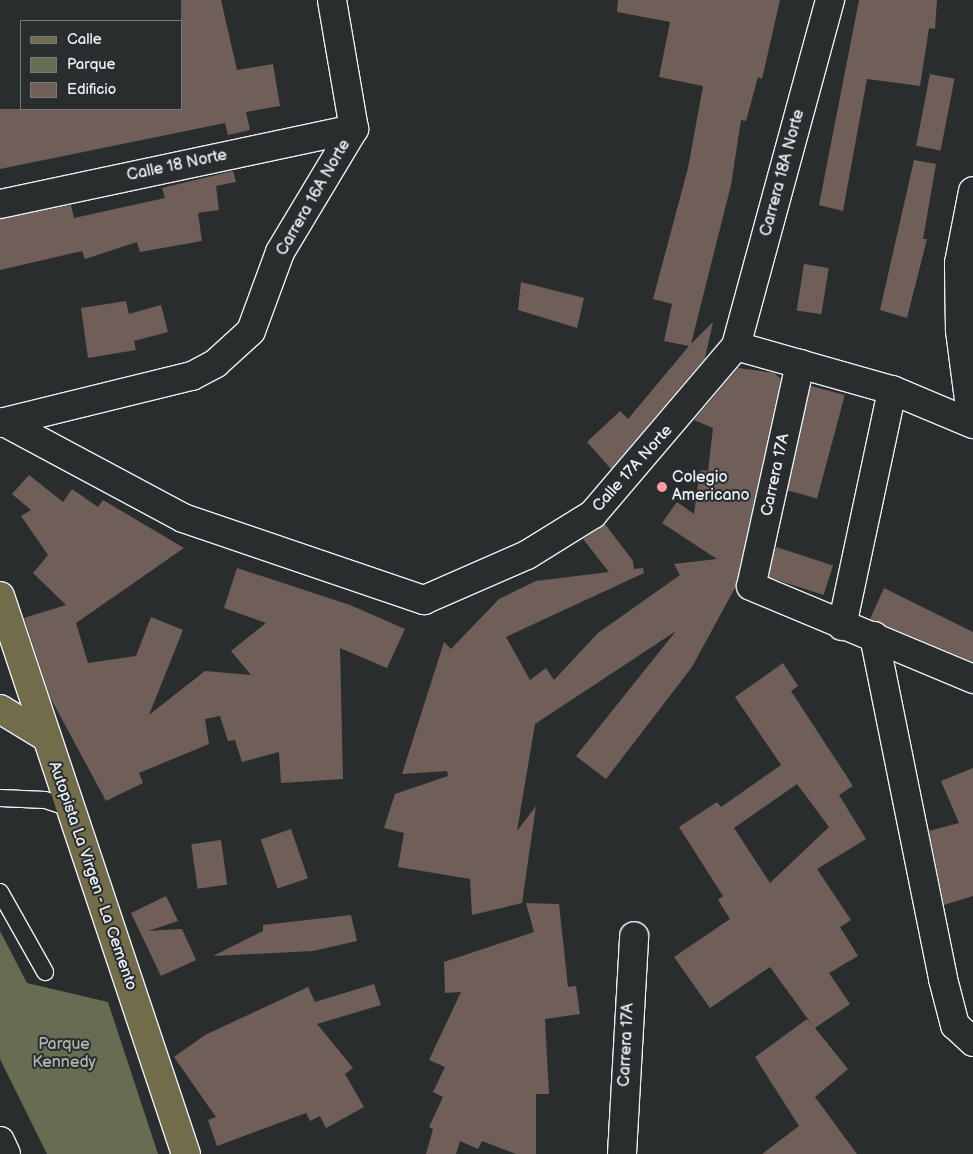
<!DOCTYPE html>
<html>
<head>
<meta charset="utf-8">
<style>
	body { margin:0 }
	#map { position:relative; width:973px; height:1154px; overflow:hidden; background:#2a2d2e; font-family:"Balsamiq Sans",sans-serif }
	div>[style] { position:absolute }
	.green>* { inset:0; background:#666d53 }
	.building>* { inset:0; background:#705f58; transform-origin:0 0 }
	.roads { filter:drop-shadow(1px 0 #e8f1f8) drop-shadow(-1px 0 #e8f1f8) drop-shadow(0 1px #e8f1f8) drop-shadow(0 -1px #e8f1f8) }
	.service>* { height:16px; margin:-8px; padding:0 8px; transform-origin:8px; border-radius:8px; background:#2a2d2e }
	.minor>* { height:28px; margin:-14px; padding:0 14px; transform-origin:14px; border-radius:14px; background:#2a2d2e }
	.primary>* { height:28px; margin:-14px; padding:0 14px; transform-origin:14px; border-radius:14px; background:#736c4b }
	.dots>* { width:14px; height:14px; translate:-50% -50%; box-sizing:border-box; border:2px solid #2a2d2e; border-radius:50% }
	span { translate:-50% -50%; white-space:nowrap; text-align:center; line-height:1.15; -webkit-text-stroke:4px #2a2d2e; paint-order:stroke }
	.street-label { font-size:16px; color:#e8f1f8 }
	.poi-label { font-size:16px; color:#e8f1f8 }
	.left { translate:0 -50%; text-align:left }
	.park-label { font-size:16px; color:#aeb6ae }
	.legend { position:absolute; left:20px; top:20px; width:162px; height:90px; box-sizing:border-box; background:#2a2d2e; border:1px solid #767b7f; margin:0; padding:6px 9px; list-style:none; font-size:15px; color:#e8f1f8 }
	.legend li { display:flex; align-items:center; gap:10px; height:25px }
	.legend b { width:25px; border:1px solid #767b7f }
</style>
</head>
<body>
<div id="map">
	<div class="green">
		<div style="clip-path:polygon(0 931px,27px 983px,108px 1002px,158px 1154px,47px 1154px,0 1059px)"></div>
	</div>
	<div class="building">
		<div style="clip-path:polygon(181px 0,221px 0,237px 70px,273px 64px,280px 106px,246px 112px,250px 130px,228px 135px,225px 123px,0 169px,0 109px,181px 109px)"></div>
		<div style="clip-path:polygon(618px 0,780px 0,762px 79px,758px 77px,746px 121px,741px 120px,731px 185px,691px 344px,713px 322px,705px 358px,611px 469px,587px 442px,620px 411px,628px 419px,689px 346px,664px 341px,672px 304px,653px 299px,688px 168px,703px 86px,659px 77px,670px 22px,617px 12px)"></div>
		<div style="clip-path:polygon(859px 0,937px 0,935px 29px,929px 28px,920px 86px,867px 79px,843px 211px,819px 205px)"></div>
		<div style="left:930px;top:74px;width:25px;height:73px;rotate:11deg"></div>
		<div style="clip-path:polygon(914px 160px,936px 164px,923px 239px,927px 239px,907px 318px,880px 310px)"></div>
		<div style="clip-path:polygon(233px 171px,236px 182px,216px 186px,219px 210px,198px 213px,202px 241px,140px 252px,137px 242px,85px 259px,82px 251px,0 270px,0 219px,71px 205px,74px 218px,165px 198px,162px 188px)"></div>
		<div style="left:804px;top:264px;width:25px;height:47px;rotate:9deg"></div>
		<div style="clip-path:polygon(521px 282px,584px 298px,577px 328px,518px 310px)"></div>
		<div style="clip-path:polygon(126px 301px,129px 314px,161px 305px,168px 332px,134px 341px,136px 350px,88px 358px,81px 308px)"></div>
		<div style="clip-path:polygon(738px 368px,774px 373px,781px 379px,736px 586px,692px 667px,606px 779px,576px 756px,676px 631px,535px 724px,517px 831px,536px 806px,522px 903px,472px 915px,470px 879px,398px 867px,404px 833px,384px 828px,395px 794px,448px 776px,447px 771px,402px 774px,444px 642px,451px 649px,499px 599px,536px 581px,609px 572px,583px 539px,605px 524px,633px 561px,634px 569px,643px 568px,644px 573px,506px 637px,530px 680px,546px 668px,554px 680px,598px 633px,680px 575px,674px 564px,717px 559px,662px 523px,677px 502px,694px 514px,700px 470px,708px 471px,713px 428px,694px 420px)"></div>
		<div style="left:811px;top:386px;width:35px;height:107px;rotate:15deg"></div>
		<div style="clip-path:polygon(29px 475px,63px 502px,72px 489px,98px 507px,103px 500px,184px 548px,76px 623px,88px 663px,136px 656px,151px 617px,183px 630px,149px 715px,205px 671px,251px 675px,231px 651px,266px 623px,224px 608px,237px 568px,350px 605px,405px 629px,387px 668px,340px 648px,343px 779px,281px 783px,279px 752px,242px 762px,235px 740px,228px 741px,220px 716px,205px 719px,209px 744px,139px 773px,143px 783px,106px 801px,50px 697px,24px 618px,66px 605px,33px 573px,48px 555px,21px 516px,31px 510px,12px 494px)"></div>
		<div style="left:776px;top:547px;width:60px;height:31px;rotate:18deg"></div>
		<div style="clip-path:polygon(884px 588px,973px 632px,973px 662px,870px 619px)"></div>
		<div style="clip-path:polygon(evenodd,783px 663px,798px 686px,791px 691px,853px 786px,839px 795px,866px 839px,817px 869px,851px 920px,840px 927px,858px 956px,829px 973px,850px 1004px,815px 1028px,848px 1069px,815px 1097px,857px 1154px,762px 1154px,799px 1126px,755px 1057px,807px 1019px,813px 1026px,770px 967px,710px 1008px,674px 957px,730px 919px,718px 900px,723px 896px,679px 827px,717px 802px,721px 807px,781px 765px,735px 697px,783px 663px,797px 784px,829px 827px,770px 883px,734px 828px,797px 784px)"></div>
		<div style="clip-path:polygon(973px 768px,973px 896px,944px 905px,929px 831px,959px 823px,941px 781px)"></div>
		<div style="left:291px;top:829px;width:52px;height:32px;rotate:71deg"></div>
		<div style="left:221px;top:840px;width:45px;height:30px;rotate:82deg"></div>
		<div style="clip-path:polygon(166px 896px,178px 921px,148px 931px,182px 929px,196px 960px,161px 976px,131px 913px)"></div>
		<div style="clip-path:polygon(526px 903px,559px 904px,568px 987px,576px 986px,580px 1014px,545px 1019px,549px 1094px,536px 1094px,536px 1154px,516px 1154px,482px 1141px,478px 1149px,460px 1141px,456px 1154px,426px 1154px,433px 1129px,429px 1127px,443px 1097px,433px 1092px,445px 1067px,429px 1060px,461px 992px,445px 993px,444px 962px,534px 932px)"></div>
		<div style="clip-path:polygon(351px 915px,357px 941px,313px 951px,213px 956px,263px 931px,263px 925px)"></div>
		<div style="clip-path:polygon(374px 984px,381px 1005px,317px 1024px,353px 1068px,345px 1074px,364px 1107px,326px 1128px,320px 1116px,310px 1121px,306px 1113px,217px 1146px,208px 1120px,216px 1117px,174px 1057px,205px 1035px,308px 987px,315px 1002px)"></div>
	</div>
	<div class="roads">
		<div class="service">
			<div style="left:0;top:798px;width:45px;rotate:2.5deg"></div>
			<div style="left:45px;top:800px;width:25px;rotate:18deg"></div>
			<div style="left:0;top:892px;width:92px;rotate:60.6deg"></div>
		</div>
		<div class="minor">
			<div style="left:0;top:204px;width:362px;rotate:-12deg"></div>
			<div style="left:736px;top:346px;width:162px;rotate:15.8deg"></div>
			<div style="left:892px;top:390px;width:88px;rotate:22.8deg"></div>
			<div style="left:800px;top:364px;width:227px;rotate:102.4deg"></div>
			<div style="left:751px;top:586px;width:241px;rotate:22.7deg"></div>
			<div style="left:4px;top:422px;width:203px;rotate:28.2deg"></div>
			<div style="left:183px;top:518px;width:255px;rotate:18.8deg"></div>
			<div style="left:424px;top:600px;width:112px;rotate:-23.6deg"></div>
			<div style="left:527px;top:555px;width:78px;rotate:-31.8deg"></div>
			<div style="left:593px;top:514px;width:221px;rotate:-49.6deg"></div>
			<div style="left:736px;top:346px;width:359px;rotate:-74.8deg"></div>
			<div style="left:0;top:423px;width:198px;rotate:-13.8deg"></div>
			<div style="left:192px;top:376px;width:27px;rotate:-28deg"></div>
			<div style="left:216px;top:363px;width:47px;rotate:-42.4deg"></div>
			<div style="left:251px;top:331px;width:84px;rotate:-69.8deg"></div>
			<div style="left:280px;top:252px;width:144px;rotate:-59deg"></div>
			<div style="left:354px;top:129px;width:131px;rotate:-99.7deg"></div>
			<div style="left:972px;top:423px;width:94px;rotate:-97.4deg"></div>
			<div style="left:960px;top:330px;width:67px;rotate:-90.9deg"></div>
			<div style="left:959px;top:263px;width:73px;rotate:-79deg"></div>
			<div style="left:842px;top:626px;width:241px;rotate:-78deg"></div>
			<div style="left:874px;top:636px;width:350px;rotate:78.6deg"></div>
			<div style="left:943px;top:979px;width:48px;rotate:75.4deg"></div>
			<div style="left:955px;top:1025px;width:25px;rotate:43deg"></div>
			<div style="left:0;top:1141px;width:14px;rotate:65deg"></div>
			<div style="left:622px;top:1154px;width:218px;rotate:-86.8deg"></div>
		</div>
		<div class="primary">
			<div style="left:0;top:596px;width:588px;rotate:71.57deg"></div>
			<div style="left:0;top:709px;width:52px;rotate:31.5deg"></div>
		</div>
	</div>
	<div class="dots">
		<div style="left:662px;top:487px;background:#ff9aa2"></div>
	</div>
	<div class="street-label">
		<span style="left:177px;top:166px;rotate:-12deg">Calle 18 Norte</span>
		<span style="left:783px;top:173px;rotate:-75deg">Carrera 18A Norte</span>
		<span style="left:314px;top:198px;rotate:-60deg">Carrera 16A Norte</span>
		<span style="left:633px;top:469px;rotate:-48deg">Calle 17A Norte</span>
		<span style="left:776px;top:475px;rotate:-78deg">Carrera 17A</span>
		<span style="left:92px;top:876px;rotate:71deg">Autopista La Virgen - La Cemento</span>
		<span style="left:627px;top:1045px;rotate:-87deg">Carrera 17A</span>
	</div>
	<div class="poi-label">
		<span class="left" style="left:672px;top:487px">Colegio<br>Americano</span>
	</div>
	<div class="park-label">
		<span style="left:64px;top:1054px">Parque<br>Kennedy</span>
	</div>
	<ul class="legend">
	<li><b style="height:6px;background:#736c4b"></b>Calle</li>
	<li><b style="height:14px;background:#666d53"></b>Parque</li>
	<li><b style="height:14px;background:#705f58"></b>Edificio</li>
	</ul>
</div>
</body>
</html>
